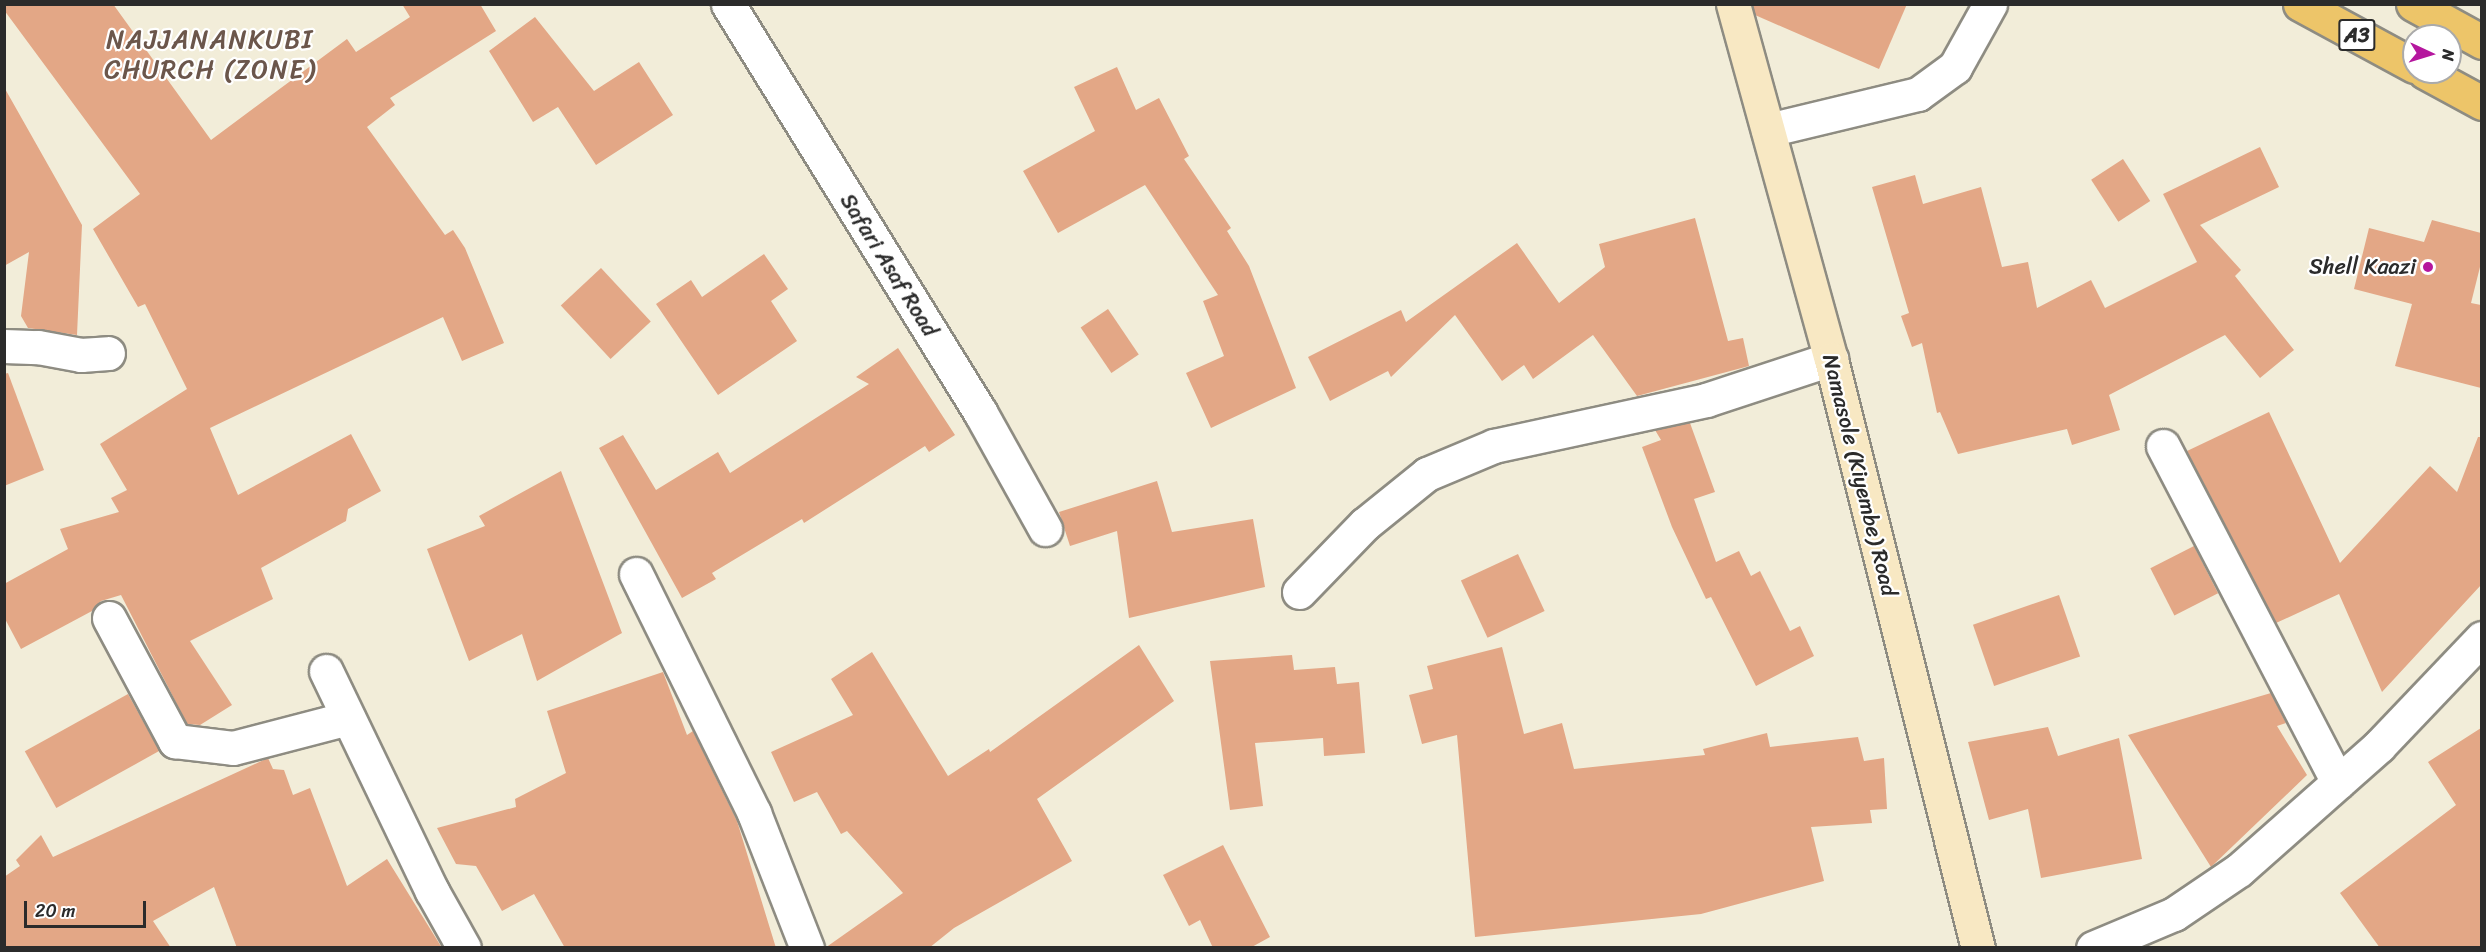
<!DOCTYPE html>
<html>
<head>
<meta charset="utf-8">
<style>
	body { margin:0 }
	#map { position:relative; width:2486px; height:952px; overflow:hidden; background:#f2edd9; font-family:Sriracha,sans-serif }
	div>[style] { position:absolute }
	.building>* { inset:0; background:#e3a786; transform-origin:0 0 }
	.roads { filter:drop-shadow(2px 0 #8e8c82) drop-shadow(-2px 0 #8e8c82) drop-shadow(0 2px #8e8c82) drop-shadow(0 -2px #8e8c82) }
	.street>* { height:33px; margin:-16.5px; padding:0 16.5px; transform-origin:16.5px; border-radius:16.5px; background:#fff }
	.secondary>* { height:33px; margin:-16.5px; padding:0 16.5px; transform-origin:16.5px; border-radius:16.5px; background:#f8e8c3 }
	.primary>* { height:33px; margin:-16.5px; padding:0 16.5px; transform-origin:16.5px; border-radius:16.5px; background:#edc569 }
	.dots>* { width:16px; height:16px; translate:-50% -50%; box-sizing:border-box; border:3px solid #fff; border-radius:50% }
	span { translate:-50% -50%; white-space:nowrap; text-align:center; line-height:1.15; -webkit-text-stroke:4.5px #fff; paint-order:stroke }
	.shield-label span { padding:2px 4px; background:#fff; border:2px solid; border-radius:4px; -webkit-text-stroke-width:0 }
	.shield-label { font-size:21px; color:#2b2b2b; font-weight:700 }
	.street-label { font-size:22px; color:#2b2b2b }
	.poi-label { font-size:22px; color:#2b2b2b }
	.right { translate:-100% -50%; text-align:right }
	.quarter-label { font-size:26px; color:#6b564b; letter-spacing:1.5px }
	.frame { position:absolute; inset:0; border:6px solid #2b2b2b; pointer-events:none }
	.north { position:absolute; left:2402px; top:24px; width:60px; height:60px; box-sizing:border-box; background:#fff; border:2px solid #aaa; border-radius:50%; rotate:94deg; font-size:16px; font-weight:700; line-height:24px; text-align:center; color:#2b2b2b }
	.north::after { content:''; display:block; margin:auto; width:21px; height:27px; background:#b5179e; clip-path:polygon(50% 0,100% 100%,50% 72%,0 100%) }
	.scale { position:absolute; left:24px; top:901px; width:122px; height:27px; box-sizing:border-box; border:3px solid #2b2b2b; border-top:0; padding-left:8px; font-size:18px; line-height:21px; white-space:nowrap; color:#2b2b2b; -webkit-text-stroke:4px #fff; paint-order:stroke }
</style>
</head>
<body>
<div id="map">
	<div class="building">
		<div style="clip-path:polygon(4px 4px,113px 4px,211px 140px,347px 39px,356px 52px,410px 17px,402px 4px,480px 4px,496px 31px,390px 98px,395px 105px,367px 127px,445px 235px,453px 230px,465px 248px,504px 343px,462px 361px,443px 317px,210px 428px,238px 495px,351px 434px,381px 491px,348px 509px,346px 521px,261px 568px,273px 599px,190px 641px,232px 705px,200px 725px,187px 724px,121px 595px,101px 601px,92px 611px,21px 649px,4px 617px,4px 584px,68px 549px,60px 529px,119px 512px,111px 498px,127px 490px,100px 444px,187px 389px,145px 304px,138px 307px,93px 229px,140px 194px,4px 10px)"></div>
		<div style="clip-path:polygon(1753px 4px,1907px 4px,1879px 69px,1755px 15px)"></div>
		<div style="clip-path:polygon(535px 17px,594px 91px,639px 62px,673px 115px,596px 165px,558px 107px,533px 122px,489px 51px)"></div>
		<div style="clip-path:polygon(1117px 67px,1136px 110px,1159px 98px,1189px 156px,1184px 159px,1231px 228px,1227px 231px,1249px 266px,1296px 388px,1211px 428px,1186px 373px,1224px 356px,1203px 301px,1218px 295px,1145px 185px,1058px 233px,1023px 171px,1095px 131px,1074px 87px)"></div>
		<div style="clip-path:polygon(4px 87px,82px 225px,77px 335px,28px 328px,21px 316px,29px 252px,4px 266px)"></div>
		<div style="clip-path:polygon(2260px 147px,2279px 187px,2200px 225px,2241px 270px,2235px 276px,2294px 350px,2260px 378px,2225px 335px,2109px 395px,2120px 430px,2072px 445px,2067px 429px,1958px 454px,1940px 412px,1937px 413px,1922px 343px,1912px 347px,1901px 316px,1909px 313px,1872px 187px,1915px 175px,1923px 204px,1981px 187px,2002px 267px,2028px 262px,2037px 308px,2091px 280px,2105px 308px,2197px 262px,2163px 194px)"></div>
		<div style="left:2123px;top:159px;width:50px;height:38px;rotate:57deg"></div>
		<div style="clip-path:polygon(1695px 218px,1728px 341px,1743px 338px,1749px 366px,1637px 396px,1593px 335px,1533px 379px,1524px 365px,1502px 381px,1455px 315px,1391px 377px,1388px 371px,1330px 401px,1308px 357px,1401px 310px,1406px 322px,1517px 243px,1559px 303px,1605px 267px,1599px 244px)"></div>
		<div style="clip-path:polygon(2432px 220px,2481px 233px,2481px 263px,2471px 303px,2481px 305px,2481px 388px,2395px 366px,2412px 304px,2354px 289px,2369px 228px,2424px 242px)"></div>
		<div style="clip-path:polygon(764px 254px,788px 289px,771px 301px,797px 341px,718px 395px,656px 304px,691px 280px,702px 297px)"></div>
		<div style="left:601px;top:268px;width:73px;height:55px;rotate:47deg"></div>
		<div style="left:1108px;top:309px;width:55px;height:33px;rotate:56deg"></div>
		<div style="clip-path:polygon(898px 348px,955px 435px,929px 452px,925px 446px,804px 523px,802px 519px,712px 573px,716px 579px,682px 598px,599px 448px,623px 435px,656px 490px,718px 452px,730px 473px,869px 384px,856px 377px)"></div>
		<div style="clip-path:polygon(8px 373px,44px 470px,4px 486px,4px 374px)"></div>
		<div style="clip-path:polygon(2269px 412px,2340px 563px,2430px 466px,2457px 492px,2478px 437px,2481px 437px,2481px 585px,2382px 692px,2339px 594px,2276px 623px,2187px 451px)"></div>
		<div style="clip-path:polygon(1690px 423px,1715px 492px,1694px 499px,1716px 562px,1739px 551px,1751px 576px,1760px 571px,1790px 631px,1800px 626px,1814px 656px,1756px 686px,1711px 597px,1706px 599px,1672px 527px,1642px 447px,1661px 440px,1655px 430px)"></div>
		<div style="clip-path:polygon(561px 471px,622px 633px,537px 681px,522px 634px,469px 661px,427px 549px,485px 526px,479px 516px)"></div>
		<div style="clip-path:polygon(1157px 481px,1172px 532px,1253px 519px,1265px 587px,1129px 618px,1117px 531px,1070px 546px,1059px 512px)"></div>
		<div style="left:2194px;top:546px;width:53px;height:49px;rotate:63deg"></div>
		<div style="left:1518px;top:554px;width:63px;height:63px;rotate:65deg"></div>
		<div style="left:2059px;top:595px;width:65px;height:91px;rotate:71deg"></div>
		<div style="clip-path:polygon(1139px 645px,1174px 701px,1037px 799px,1072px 861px,954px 928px,929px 948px,825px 948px,903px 893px,847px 831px,841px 834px,817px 792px,794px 802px,771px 752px,853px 715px,831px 679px,872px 652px,948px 776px,989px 749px,990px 752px)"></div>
		<div style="clip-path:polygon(1502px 647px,1524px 734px,1562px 723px,1574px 769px,1705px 755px,1703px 749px,1767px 733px,1770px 747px,1858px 737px,1864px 761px,1884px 758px,1887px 809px,1870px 810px,1872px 823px,1811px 827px,1824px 881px,1701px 914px,1475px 937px,1457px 735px,1422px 744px,1409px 695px,1433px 689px,1427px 666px)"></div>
		<div style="clip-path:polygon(1292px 655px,1294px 670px,1335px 667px,1337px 684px,1359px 682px,1365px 753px,1324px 756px,1323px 738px,1255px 743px,1263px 806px,1230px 810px,1210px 661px)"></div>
		<div style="clip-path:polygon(663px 672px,687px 735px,693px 731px,737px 821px,776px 948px,565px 948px,534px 894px,502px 911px,476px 866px,456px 864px,437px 828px,516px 807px,515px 799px,566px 773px,547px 711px)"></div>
		<div style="clip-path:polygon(2271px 693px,2286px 723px,2277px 726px,2307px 775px,2211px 867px,2128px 735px)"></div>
		<div style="left:128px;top:694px;width:65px;height:118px;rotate:61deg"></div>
		<div style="clip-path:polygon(2048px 727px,2058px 756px,2119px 738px,2142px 859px,2041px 878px,2028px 809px,1989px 820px,1968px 742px)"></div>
		<div style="clip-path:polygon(2481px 728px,2481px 948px,2380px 948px,2340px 893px,2456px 805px,2428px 762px)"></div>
		<div style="clip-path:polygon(268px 758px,273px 769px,284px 770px,293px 795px,310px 788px,347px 886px,387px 859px,442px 948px,237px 948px,214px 887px,153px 921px,171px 948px,4px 948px,4px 877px,20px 866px,16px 860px,41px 835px,53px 857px)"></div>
		<div style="clip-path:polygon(1223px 845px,1270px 937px,1250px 948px,1213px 948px,1200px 920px,1189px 926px,1163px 875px)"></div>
	</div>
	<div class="roads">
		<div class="street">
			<div style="left:728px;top:4px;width:480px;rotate:58.3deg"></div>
			<div style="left:980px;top:412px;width:134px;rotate:60.9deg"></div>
			<div style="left:1768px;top:130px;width:154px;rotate:-13.5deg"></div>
			<div style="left:1918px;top:94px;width:46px;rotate:-36.1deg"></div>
			<div style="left:1955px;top:67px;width:72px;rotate:-60.9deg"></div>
			<div style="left:4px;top:346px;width:34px;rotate:2deg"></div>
			<div style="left:38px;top:347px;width:44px;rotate:10.5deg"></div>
			<div style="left:81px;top:355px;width:27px;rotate:-4deg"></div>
			<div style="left:2163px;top:446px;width:379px;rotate:62.5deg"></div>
			<div style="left:636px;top:574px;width:267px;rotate:63.7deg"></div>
			<div style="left:754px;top:813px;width:145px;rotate:68.6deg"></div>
			<div style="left:1299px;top:592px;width:95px;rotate:-45.9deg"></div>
			<div style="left:1365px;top:524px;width:80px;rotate:-38.9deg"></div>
			<div style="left:1427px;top:474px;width:73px;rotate:-22.7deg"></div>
			<div style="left:1494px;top:446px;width:217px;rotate:-12.2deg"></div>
			<div style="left:1706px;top:400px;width:132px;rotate:-18.2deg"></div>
			<div style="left:109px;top:618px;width:140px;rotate:61.8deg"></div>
			<div style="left:175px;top:741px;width:58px;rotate:6.9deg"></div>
			<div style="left:233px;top:748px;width:119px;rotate:-14.6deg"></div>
			<div style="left:326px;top:671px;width:244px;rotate:64.3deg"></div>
			<div style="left:432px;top:891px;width:65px;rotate:60.7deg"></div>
			<div style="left:2093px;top:948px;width:88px;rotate:-22.8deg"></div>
			<div style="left:2174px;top:914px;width:78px;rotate:-34.1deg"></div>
			<div style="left:2239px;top:870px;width:187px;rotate:-41.5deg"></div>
			<div style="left:2379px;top:746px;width:149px;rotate:-46.4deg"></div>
		</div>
		<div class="secondary">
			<div style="left:1733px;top:4px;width:368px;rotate:74.6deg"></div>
			<div style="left:1831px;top:359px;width:607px;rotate:75.99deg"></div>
		</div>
		<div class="primary">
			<div style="left:2300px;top:4px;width:130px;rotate:28.5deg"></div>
			<div style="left:2413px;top:4px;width:79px;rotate:28.8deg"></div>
			<div style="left:2425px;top:72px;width:65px;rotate:28.5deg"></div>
		</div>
	</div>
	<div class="dots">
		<div style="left:2428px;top:267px;background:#b5179e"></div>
	</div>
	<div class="shield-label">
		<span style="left:2357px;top:35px">A3</span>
	</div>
	<div class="street-label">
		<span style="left:889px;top:265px;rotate:58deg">Safari Asaf Road</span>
		<span style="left:1860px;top:475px;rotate:76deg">Namasole (Kiyembe) Road</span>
	</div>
	<div class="poi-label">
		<span class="right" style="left:2416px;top:267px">Shell Kaazi</span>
	</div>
	<div class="quarter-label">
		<span style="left:210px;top:55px">NAJJANANKUBI<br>CHURCH (ZONE)</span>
	</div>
	<div class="frame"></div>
	<div class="north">N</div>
	<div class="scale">20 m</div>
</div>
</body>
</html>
